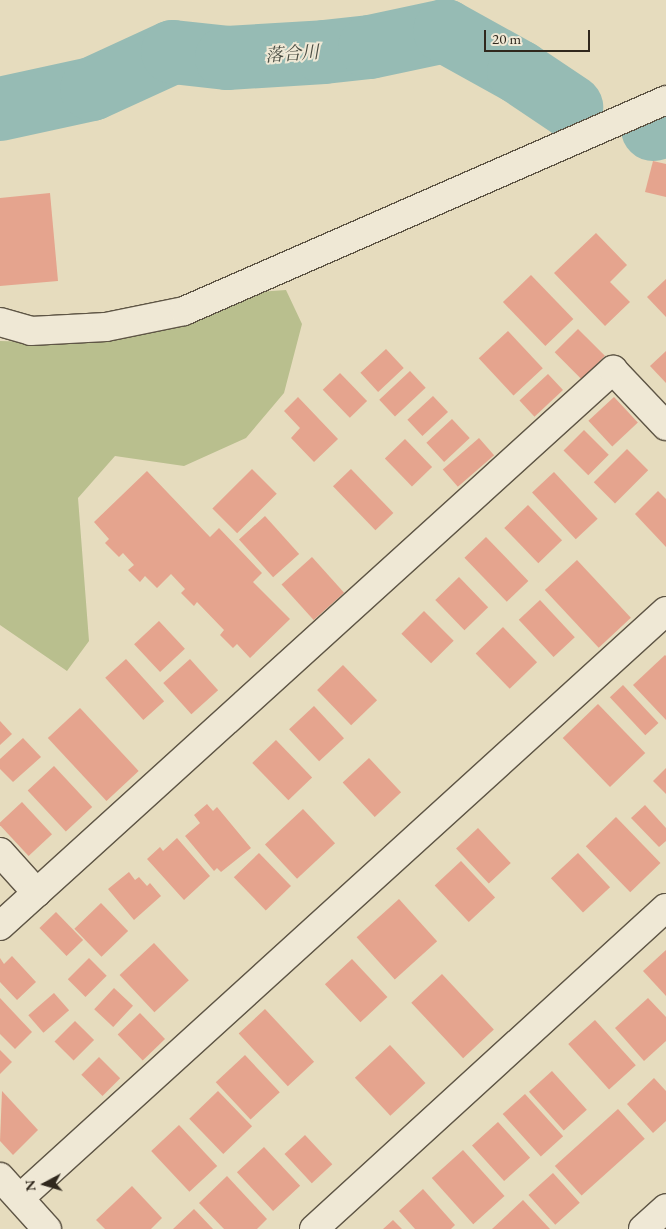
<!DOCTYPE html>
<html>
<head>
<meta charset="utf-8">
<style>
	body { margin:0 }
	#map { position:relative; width:666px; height:1229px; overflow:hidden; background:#e6dcbe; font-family:"EB Garamond","Noto Serif JP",serif }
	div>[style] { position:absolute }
	.green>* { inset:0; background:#b9bf8e }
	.river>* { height:64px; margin:-32px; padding:0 32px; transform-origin:32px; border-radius:32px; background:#96bbb4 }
	.building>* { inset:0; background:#e5a48e; transform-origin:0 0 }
	.roads { filter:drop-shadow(1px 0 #5e5545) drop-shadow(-1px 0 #5e5545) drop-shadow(0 1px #5e5545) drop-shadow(0 -1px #5e5545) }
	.minor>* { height:28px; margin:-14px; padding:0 14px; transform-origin:14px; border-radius:14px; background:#efe8d5 }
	span { translate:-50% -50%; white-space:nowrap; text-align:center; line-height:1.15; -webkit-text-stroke:4px #efe8d5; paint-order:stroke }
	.water-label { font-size:18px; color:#4a4d43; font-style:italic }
	.north { position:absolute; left:20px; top:1159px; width:50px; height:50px; -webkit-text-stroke:4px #efe8d5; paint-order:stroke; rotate:264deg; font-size:14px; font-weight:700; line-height:20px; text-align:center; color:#30281d }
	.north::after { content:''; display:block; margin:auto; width:18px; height:22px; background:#30281d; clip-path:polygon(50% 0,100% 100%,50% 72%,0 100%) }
	.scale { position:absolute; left:484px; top:30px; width:106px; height:22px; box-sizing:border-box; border:2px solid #30281d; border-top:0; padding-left:6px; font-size:15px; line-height:18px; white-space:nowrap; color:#30281d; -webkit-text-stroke:4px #efe8d5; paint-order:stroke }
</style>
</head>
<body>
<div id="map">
	<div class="green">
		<div style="clip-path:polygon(286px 290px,302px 324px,284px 393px,246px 438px,184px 466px,115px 456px,78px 498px,89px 641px,67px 671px,0 625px,0 341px,36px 342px,244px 293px)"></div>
	</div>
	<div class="river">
		<div style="left:0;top:109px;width:94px;rotate:-12.3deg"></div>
		<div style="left:92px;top:89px;width:89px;rotate:-24.6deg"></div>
		<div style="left:173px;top:52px;width:54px;rotate:6.3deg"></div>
		<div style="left:227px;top:58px;width:97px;rotate:-3.5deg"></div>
		<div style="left:324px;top:52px;width:46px;rotate:-6.2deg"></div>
		<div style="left:370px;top:47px;width:77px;rotate:-12deg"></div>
		<div style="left:445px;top:31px;width:85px;rotate:29deg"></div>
		<div style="left:519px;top:72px;width:63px;rotate:33.9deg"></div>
		<div style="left:653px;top:129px;width:13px;rotate:-13deg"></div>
	</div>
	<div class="building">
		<div style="clip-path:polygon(653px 161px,666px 164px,666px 197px,645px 192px)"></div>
		<div style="clip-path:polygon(50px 193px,58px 281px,0 286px,0 198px)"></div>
		<div style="clip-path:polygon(596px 233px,627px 265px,610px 282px,630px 302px,605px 326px,554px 273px)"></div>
		<div style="left:531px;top:275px;width:61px;height:39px;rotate:46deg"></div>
		<div style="clip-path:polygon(666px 279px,666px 317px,647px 297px)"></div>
		<div style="left:578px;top:329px;width:38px;height:33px;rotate:45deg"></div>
		<div style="left:508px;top:331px;width:51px;height:40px;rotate:47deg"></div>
		<div style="left:386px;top:349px;width:26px;height:35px;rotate:47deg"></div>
		<div style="clip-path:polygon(666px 351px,666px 383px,650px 366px)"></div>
		<div style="left:410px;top:371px;width:23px;height:42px;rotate:47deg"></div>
		<div style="left:340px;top:373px;width:39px;height:24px;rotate:46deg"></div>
		<div style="left:548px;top:374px;width:22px;height:39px;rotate:47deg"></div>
		<div style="left:433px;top:396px;width:22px;height:35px;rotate:47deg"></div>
		<div style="clip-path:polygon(298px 397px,338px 439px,314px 462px,291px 438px,300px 428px,284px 411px)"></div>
		<div style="left:614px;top:397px;width:35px;height:35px;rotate:47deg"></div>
		<div style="left:452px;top:419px;width:26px;height:35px;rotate:47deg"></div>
		<div style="left:584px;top:430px;width:35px;height:29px;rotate:45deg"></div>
		<div style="left:479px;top:438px;width:23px;height:48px;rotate:49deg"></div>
		<div style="left:405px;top:439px;width:39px;height:28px;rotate:46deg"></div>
		<div style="left:627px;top:449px;width:30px;height:47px;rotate:45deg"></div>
		<div style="left:252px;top:469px;width:35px;height:56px;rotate:45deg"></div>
		<div style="left:351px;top:469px;width:61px;height:25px;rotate:46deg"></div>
		<div style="clip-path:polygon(147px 471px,210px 537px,219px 528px,262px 573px,253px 582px,290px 619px,250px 658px,237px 644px,233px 648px,220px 635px,224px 630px,197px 602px,194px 606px,181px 593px,185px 589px,171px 574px,157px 588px,145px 576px,140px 582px,128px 570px,134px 565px,123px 553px,119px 557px,105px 543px,109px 539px,94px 522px)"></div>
		<div style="left:554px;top:472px;width:64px;height:30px;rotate:47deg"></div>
		<div style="clip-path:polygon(658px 491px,666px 499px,666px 547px,635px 514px)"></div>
		<div style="left:528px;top:505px;width:49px;height:33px;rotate:46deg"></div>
		<div style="left:265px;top:516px;width:51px;height:35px;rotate:48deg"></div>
		<div style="left:486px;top:537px;width:61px;height:30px;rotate:46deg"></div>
		<div style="left:312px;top:557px;width:48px;height:41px;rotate:48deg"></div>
		<div style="left:577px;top:560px;width:79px;height:44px;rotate:47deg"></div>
		<div style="left:459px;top:577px;width:42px;height:33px;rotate:46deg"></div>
		<div style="left:540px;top:600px;width:51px;height:29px;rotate:47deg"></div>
		<div style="left:424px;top:611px;width:42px;height:32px;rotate:45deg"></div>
		<div style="left:159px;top:621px;width:38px;height:34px;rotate:47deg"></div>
		<div style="left:503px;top:627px;width:49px;height:38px;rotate:46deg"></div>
		<div style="clip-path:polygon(665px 655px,666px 656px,666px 720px,633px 685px)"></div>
		<div style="left:126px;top:659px;width:57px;height:28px;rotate:48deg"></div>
		<div style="left:190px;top:659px;width:42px;height:36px;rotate:48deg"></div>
		<div style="left:343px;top:665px;width:49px;height:36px;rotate:46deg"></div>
		<div style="left:623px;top:685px;width:52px;height:18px;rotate:47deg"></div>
		<div style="left:598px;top:704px;width:68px;height:49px;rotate:46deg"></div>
		<div style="left:314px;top:706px;width:44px;height:34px;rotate:47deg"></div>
		<div style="left:80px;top:708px;width:86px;height:44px;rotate:47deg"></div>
		<div style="clip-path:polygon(0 721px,12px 734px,0 745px)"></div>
		<div style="clip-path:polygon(23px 738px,41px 757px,13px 782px,0 769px,0 759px)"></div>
		<div style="left:276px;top:740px;width:52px;height:33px;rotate:46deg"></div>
		<div style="left:369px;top:758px;width:47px;height:36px;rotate:47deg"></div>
		<div style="left:54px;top:766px;width:56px;height:36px;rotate:47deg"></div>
		<div style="clip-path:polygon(666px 768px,666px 794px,653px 781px)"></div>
		<div style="left:22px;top:802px;width:44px;height:32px;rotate:47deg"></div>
		<div style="clip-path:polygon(207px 804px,213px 811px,217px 807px,251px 848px,221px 872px,217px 868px,214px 871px,185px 836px,200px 823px,194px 815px)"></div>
		<div style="clip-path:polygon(645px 805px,666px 828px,666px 841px,659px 847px,631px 818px)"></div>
		<div style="left:303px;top:809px;width:47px;height:52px;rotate:47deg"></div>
		<div style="left:616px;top:817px;width:64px;height:42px;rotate:46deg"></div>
		<div style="left:478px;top:828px;width:48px;height:30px;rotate:47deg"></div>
		<div style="clip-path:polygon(177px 838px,210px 876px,184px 900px,147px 859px,160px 847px,163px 851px)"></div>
		<div style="left:259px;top:853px;width:46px;height:35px;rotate:46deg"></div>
		<div style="left:578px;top:853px;width:47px;height:37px;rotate:47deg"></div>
		<div style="left:461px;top:861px;width:50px;height:36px;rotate:47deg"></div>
		<div style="clip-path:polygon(129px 872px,135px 880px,139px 877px,147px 886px,150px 883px,161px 896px,134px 920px,108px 889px)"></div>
		<div style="left:399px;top:899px;width:57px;height:57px;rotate:48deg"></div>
		<div style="left:101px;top:903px;width:39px;height:37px;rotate:46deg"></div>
		<div style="left:56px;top:912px;width:39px;height:23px;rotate:46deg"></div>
		<div style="left:154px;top:943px;width:51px;height:47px;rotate:47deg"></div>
		<div style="clip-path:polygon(666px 950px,666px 996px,643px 971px)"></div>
		<div style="clip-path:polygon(12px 956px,36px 982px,17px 1000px,0 982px,0 958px,4px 964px)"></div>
		<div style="left:89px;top:958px;width:25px;height:30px;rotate:45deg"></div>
		<div style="left:352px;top:959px;width:52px;height:37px;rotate:47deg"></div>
		<div style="left:442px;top:974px;width:76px;height:42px;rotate:47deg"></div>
		<div style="left:114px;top:988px;width:26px;height:29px;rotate:43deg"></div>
		<div style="left:54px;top:993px;width:23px;height:34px;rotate:49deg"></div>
		<div style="clip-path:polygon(0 998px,32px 1032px,15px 1049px,0 1034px)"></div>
		<div style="clip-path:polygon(648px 998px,666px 1017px,666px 1041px,644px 1061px,615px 1028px)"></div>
		<div style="left:265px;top:1009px;width:72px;height:36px;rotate:47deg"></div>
		<div style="left:140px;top:1013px;width:36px;height:31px;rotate:46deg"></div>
		<div style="left:595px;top:1020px;width:61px;height:36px;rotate:48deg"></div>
		<div style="left:75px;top:1021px;width:27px;height:29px;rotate:45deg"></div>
		<div style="left:390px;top:1045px;width:52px;height:48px;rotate:47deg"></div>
		<div style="clip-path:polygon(0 1050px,12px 1062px,0 1074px)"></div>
		<div style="left:245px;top:1055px;width:51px;height:40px;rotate:47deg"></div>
		<div style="left:99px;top:1057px;width:30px;height:25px;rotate:45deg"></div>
		<div style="left:552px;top:1071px;width:52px;height:31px;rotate:48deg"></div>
		<div style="clip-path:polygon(654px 1078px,666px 1091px,666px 1121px,653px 1133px,627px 1104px)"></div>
		<div style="clip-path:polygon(2px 1091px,38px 1130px,13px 1155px,0 1141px)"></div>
		<div style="left:218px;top:1091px;width:49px;height:40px;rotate:46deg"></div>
		<div style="left:525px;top:1094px;width:57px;height:30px;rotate:48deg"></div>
		<div style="left:618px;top:1109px;width:40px;height:85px;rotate:48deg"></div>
		<div style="left:498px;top:1122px;width:48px;height:35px;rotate:48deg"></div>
		<div style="left:179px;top:1125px;width:56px;height:38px;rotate:47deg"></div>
		<div style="left:305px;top:1135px;width:40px;height:28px;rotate:47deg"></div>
		<div style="left:264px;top:1147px;width:53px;height:37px;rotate:47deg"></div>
		<div style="left:463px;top:1150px;width:62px;height:42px;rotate:48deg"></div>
		<div style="left:553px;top:1173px;width:40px;height:33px;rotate:48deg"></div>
		<div style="clip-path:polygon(227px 1176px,267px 1219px,257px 1229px,224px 1229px,199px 1203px)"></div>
		<div style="clip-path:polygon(132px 1186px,162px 1218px,151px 1229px,105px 1229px,96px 1220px)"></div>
		<div style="clip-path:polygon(423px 1189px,455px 1225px,451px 1229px,415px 1229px,399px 1211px)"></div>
		<div style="clip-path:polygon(523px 1200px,550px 1229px,492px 1229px)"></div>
		<div style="clip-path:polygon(194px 1209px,213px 1229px,173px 1229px)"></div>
		<div style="clip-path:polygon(393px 1220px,402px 1229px,383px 1229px)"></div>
	</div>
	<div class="roads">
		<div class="minor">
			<div style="left:0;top:322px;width:32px;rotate:16deg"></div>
			<div style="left:31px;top:331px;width:75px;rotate:-3.1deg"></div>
			<div style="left:106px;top:327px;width:80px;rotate:-11.6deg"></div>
			<div style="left:184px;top:311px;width:526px;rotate:-23.64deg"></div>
			<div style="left:0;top:852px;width:55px;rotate:47.9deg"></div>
			<div style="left:0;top:926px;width:828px;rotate:-42.21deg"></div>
			<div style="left:613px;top:370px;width:77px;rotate:46.6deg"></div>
			<div style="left:0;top:1177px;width:70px;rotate:47.9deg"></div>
			<div style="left:20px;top:1198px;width:873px;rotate:-42.26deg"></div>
			<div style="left:314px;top:1229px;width:476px;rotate:-42.4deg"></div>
			<div style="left:643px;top:1229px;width:31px;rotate:-42deg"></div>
		</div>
	</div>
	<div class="water-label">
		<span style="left:292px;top:54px;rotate:-4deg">落合川</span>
	</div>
	<div class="north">N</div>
	<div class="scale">20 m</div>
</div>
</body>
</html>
